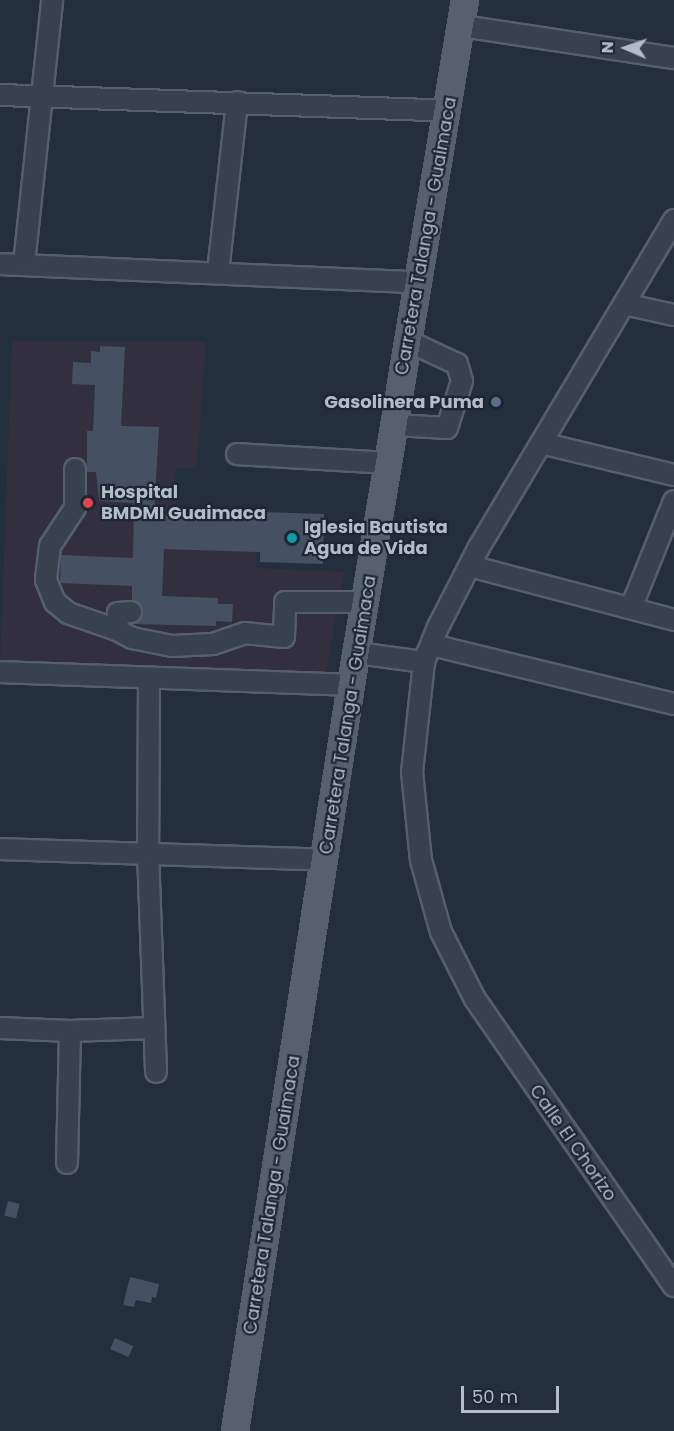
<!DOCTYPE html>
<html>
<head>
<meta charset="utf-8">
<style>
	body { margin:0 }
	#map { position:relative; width:674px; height:1431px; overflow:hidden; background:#242f3e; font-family:Poppins,sans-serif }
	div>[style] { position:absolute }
	.medical>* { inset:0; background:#32303f }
	.building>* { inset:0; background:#455162; transform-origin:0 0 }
	.roads { filter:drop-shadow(2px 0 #565f6c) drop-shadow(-2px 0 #565f6c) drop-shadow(0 2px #565f6c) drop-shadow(0 -2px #565f6c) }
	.minor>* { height:20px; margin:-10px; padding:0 10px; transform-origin:10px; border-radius:10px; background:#38414e }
	.major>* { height:24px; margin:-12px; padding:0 12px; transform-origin:12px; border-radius:12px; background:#56606e }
	.dots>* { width:16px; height:16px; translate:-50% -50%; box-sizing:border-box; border:3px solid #1d2633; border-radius:50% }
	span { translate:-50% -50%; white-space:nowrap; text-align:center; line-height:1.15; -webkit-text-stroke:4.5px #1d2633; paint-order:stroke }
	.street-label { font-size:18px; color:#b4bcc9 }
	.poi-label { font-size:18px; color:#b4bcc9; font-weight:700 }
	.right { translate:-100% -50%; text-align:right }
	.left { translate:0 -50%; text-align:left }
	.north { position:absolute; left:596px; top:18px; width:60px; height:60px; -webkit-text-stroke:4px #1d2633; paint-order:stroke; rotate:272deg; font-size:16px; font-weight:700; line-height:24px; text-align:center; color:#b4bcc9 }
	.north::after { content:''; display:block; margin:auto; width:21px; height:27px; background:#b4bcc9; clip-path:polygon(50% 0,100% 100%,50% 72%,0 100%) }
	.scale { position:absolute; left:461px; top:1386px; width:98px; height:27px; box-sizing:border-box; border:3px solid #b4bcc9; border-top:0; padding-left:8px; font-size:18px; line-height:21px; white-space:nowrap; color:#b4bcc9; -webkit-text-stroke:4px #1d2633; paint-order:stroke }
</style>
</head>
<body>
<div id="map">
	<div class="medical">
		<div style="clip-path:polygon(12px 341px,206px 342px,197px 468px,176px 468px,172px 507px,259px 511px,256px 568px,344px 572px,326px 674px,0 666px)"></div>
	</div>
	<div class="building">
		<div style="clip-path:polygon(100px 346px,125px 347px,121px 426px,159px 427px,154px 515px,261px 519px,262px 512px,324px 514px,323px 564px,260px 562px,260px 552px,164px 549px,162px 596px,218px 598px,218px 604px,233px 604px,232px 622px,216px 621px,216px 626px,133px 624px,143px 612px,141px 605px,132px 600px,132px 586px,60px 583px,61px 555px,133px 558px,134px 503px,99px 501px,96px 472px,87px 472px,87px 431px,93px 431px,95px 385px,72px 384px,73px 362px,91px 363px,91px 351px,100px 352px)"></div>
		<div style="left:8px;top:1201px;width:12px;height:15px;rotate:14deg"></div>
		<div style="clip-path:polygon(130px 1277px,159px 1284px,156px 1298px,152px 1297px,151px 1303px,136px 1300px,134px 1307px,123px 1305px)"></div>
		<div style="left:115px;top:1338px;width:20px;height:12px;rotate:24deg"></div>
	</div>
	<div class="roads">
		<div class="minor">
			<div style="left:462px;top:26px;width:214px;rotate:8.6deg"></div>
			<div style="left:0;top:95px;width:447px;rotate:2deg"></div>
			<div style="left:674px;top:220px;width:381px;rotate:120.8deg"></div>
			<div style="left:479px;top:547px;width:90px;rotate:117.1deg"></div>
			<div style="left:438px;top:627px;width:38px;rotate:112deg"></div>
			<div style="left:424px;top:662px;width:111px;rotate:96.2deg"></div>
			<div style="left:412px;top:772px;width:88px;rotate:84.2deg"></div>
			<div style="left:421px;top:860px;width:75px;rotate:74.5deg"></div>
			<div style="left:441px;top:932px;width:75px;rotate:63.1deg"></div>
			<div style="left:475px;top:999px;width:349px;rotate:55.3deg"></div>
			<div style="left:0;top:264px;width:418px;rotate:2.5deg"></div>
			<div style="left:24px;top:264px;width:265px;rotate:-83.9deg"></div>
			<div style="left:218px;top:272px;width:171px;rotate:-83.6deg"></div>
			<div style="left:624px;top:304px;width:51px;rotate:12.4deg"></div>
			<div style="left:395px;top:425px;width:52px;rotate:3.3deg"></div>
			<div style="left:447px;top:428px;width:49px;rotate:-72.3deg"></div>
			<div style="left:462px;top:381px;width:18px;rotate:-106deg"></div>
			<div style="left:457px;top:364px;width:54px;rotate:-154.9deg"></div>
			<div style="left:541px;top:443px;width:137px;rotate:13.5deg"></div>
			<div style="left:237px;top:454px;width:151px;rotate:3.4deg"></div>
			<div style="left:75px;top:469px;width:39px;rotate:90deg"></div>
			<div style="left:75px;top:508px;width:45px;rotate:123.3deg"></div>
			<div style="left:50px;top:546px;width:34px;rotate:97deg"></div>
			<div style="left:46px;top:580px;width:24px;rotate:68deg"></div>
			<div style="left:55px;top:602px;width:17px;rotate:40deg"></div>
			<div style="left:68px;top:613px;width:52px;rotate:19.1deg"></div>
			<div style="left:470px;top:566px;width:211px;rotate:14.8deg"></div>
			<div style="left:631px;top:608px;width:115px;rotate:-68.1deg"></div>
			<div style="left:131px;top:612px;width:13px;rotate:176deg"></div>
			<div style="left:118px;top:613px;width:17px;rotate:93deg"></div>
			<div style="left:117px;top:630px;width:17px;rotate:28deg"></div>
			<div style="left:132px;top:638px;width:41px;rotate:11.3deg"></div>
			<div style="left:172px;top:646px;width:41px;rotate:-2.8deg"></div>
			<div style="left:213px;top:644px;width:34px;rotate:-19deg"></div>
			<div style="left:245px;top:633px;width:39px;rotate:6deg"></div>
			<div style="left:284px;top:637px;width:35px;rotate:-88deg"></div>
			<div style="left:285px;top:602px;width:80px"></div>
			<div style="left:432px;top:645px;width:249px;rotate:13.7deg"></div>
			<div style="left:357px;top:653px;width:68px;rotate:7.7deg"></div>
			<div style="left:0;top:672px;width:351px;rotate:2.1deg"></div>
			<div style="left:149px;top:678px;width:174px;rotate:90.3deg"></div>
			<div style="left:148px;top:852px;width:220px;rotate:87.9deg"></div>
			<div style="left:0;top:849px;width:325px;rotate:1.9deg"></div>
			<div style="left:0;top:1028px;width:70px;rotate:2.5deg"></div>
			<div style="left:70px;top:1031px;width:84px;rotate:-2deg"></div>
			<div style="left:67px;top:1163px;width:132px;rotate:-88.7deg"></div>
		</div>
		<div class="major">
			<div style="left:235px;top:1431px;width:755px;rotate:-81.16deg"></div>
			<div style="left:351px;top:685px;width:694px;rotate:-80.55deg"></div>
		</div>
	</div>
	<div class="dots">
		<div style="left:496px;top:402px;background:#5c6f8a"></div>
		<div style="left:88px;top:503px;background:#e0444e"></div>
		<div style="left:292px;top:538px;background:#0f9aa8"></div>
	</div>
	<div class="street-label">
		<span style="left:426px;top:236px;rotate:-80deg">Carretera Talanga - Guaimaca</span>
		<span style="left:348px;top:715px;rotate:-81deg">Carretera Talanga - Guaimaca</span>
		<span style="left:573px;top:1143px;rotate:55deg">Calle El Chorizo</span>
		<span style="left:272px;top:1195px;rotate:-81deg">Carretera Talanga - Guaimaca</span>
	</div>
	<div class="poi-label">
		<span class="right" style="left:484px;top:402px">Gasolinera Puma</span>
		<span class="left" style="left:101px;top:503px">Hospital<br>BMDMI Guaimaca</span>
		<span class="left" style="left:304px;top:538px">Iglesia Bautista<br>Agua de Vida</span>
	</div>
	<div class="north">N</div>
	<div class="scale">50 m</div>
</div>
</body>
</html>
